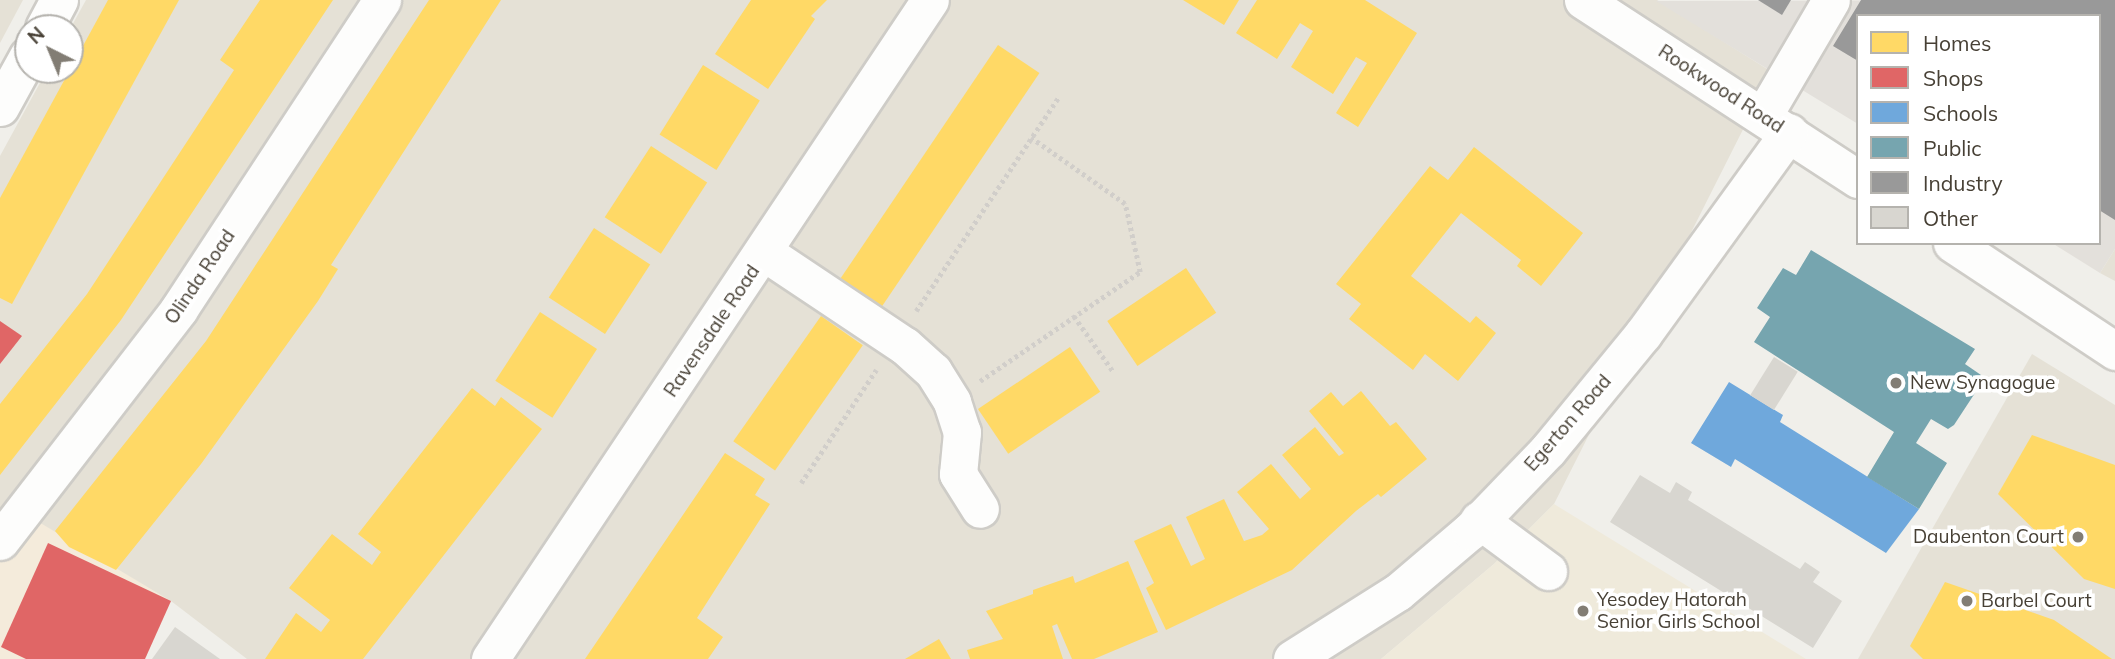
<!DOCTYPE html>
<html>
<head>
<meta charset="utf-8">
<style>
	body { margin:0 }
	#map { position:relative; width:2115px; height:659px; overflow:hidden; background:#f0efea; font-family:Mulish,sans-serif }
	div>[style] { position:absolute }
	.residential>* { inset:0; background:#e5e1d6 }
	.commercial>* { inset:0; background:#f4ebdb }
	.industrial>* { inset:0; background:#e3e0db }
	.education>* { inset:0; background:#efeadb }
	.homes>* { inset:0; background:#ffd966; transform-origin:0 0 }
	.shops>* { inset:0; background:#e06666 }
	.schools>* { inset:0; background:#6fa8dc }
	.public>* { inset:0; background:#76a5af }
	.industry>* { inset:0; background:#999 }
	.building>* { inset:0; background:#d8d6d0; transform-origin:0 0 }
	.path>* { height:4.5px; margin-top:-2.25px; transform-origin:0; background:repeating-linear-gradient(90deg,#d1ceca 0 3.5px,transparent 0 7px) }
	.roads { filter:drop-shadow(2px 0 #ceccc7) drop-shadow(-2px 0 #ceccc7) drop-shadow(0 2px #ceccc7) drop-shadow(0 -2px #ceccc7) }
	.minor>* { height:37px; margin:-18.5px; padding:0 18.5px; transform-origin:18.5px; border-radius:18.5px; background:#fdfdfc }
	.dots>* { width:19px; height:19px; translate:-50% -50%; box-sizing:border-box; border:4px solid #fff; border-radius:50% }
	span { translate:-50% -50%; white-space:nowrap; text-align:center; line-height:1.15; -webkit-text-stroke:7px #fff; paint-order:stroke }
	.street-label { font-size:19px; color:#474035 }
	.poi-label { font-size:19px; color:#474035 }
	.left { translate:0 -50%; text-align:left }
	.right { translate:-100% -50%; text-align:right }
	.legend { position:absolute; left:1856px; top:14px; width:245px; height:231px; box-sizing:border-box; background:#fff; border:2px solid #b5b3ae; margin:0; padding:9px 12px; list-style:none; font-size:21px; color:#474035 }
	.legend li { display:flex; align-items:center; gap:14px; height:35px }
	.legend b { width:35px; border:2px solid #b5b3ae }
	.north { position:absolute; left:14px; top:14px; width:70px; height:70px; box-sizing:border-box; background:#fff; border:2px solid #b5b3ae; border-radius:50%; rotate:317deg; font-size:19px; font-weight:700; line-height:28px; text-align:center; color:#474035 }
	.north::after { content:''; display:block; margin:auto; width:24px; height:32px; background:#827d74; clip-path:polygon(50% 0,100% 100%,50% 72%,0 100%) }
</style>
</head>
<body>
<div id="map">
	<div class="residential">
		<div style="clip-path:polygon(0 0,23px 0,0 43px)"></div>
		<div style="clip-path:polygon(86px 0,1657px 0,1772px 72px,1554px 504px,1494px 564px,1381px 659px,247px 659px,171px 601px,0 532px,0 156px,47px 70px,70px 70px,70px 29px)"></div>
		<div style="clip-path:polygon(2115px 249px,2115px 281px,2100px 273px)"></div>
		<div style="clip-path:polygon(2032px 354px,2115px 405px,2115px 659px,1858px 659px)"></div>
	</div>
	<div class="commercial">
		<div style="clip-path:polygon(17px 509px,171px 601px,145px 659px,0 659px,0 532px)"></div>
	</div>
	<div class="industrial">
		<div style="clip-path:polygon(2115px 0,2115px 249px,2100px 273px,2052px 243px,2099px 243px,2099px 16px,1858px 16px,1858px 124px,1656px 1px)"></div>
	</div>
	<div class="education">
		<div style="clip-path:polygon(1554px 504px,1806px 659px,1381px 659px,1494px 564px)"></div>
	</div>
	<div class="homes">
		<div style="clip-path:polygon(108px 0,179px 0,12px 304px,0 298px,0 198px)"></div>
		<div style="clip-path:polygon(260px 0,333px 0,121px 320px,0 475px,0 404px,87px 294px,234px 70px,220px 60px)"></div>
		<div style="clip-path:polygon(429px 0,501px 0,331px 265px,338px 269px,318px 301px,201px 464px,116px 570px,69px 547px,55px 531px,206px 341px)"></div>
		<div style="clip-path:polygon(751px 0,827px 0,811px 16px,815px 19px,768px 89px,715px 54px)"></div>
		<div style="clip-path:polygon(1183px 0,1239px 0,1224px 25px)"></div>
		<div style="clip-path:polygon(1257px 0,1365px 0,1417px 33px,1358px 127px,1336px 113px,1367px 63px,1356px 57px,1333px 94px,1291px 67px,1313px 31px,1300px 23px,1277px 59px,1236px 33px)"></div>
		<div style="left:998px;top:45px;width:50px;height:283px;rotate:34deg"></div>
		<div style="left:703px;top:65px;width:67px;height:82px;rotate:32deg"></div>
		<div style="left:651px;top:146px;width:67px;height:85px;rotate:33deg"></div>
		<div style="clip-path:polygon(1474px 147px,1583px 233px,1541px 286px,1517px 266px,1521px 260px,1461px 213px,1411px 276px,1470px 323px,1476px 316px,1496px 333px,1458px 381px,1425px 354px,1413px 370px,1349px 319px,1361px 304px,1336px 284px,1430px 166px,1448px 180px)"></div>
		<div style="left:594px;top:228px;width:67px;height:83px;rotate:33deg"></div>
		<div style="left:1186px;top:268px;width:54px;height:95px;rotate:56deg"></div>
		<div style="left:540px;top:312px;width:68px;height:82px;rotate:33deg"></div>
		<div style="left:821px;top:316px;width:51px;height:153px;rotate:35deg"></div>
		<div style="left:1070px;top:347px;width:54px;height:111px;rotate:56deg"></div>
		<div style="clip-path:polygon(472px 388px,495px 406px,501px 397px,542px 429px,363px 659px,265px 659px,296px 613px,321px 632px,330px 620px,289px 588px,332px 534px,372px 565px,381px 552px,358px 534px)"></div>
		<div style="clip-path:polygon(1361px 391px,1390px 426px,1396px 422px,1427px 459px,1381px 497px,1378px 494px,1356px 511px,1292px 570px,1166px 630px,1146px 588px,1154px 583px,1134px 541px,1171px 524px,1191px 566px,1205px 559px,1186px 517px,1224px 499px,1244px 541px,1262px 535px,1269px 529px,1237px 492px,1271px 464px,1300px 499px,1311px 489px,1282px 455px,1315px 427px,1339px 456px,1344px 453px,1309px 411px,1331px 392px,1343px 406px)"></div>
		<div style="clip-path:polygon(2032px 435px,2115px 465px,2115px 589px,2084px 579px,1998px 494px)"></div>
		<div style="clip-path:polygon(725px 453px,765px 479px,755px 495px,770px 504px,697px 618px,723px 637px,708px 659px,585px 659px)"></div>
		<div style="clip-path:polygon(1128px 561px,1158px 632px,1094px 659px,1072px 659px,1057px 624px,1052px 626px,1063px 659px,970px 659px,967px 650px,1003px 639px,986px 611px,1033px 594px,1033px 590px,1073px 576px,1075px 583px)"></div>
		<div style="clip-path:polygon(1945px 582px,2054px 620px,2112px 659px,1923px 659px,1910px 646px)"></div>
		<div style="clip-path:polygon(939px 639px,951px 659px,905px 659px)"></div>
	</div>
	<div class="shops">
		<div style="clip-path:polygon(0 321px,22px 336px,0 364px)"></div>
		<div style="clip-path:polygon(48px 543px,171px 601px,145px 659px,26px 659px,1px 647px)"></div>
	</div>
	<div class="schools">
		<div style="clip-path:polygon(1729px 382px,1783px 415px,1780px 422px,1919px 509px,1886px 553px,1735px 459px,1731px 467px,1691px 443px)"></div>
	</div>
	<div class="public">
		<div style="clip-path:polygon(1811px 250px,1975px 349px,1965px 364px,1981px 375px,1972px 391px,1975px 393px,1954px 425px,1948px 429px,1931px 419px,1916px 443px,1947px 463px,1919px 509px,1867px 477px,1894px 432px,1754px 342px,1770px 317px,1757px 308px,1783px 268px,1796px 275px)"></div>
	</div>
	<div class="industry">
		<div style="clip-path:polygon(1758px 0,1791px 0,1782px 15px)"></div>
		<div style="clip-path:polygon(1861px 0,2115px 0,2115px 220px,2099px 210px,2099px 16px,1858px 16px,1858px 61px,1833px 46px)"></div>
	</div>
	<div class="building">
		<div style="left:1774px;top:357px;width:28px;height:45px;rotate:32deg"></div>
		<div style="clip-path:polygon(1640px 475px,1670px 493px,1676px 482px,1692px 492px,1688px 500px,1800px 569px,1805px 562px,1820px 572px,1813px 582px,1842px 601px,1813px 648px,1610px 522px)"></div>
		<div style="clip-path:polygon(175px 627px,220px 659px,152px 659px)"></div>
	</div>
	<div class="path">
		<div style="left:916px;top:311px;width:256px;rotate:-56.3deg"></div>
		<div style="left:1074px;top:316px;width:67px;rotate:54.7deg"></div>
		<div style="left:980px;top:381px;width:194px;rotate:-34.3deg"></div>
		<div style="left:1140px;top:272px;width:70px;rotate:-102.4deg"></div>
		<div style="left:1125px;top:204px;width:115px;rotate:-144.9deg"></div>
		<div style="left:801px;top:483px;width:136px;rotate:-56.4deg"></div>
	</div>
	<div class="roads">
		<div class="minor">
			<div style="left:1583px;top:0;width:328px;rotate:33.1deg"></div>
			<div style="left:44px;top:28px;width:32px;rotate:-62deg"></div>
			<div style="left:0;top:107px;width:58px;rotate:-61.2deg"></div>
			<div style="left:1763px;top:116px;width:134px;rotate:-59.6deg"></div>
			<div style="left:1952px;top:243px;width:196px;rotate:33.5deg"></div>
			<div style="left:764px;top:252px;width:169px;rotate:33.7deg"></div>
			<div style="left:905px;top:346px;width:38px;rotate:42deg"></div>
			<div style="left:933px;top:371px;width:36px;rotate:58deg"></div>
			<div style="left:952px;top:402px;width:32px;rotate:72deg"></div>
			<div style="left:962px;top:432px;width:42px;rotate:95.4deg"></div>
			<div style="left:958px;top:474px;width:41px;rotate:57.8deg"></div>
			<div style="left:1479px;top:520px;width:86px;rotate:36.5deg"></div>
			<div style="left:0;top:541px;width:293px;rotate:-52.3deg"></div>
			<div style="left:179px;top:309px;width:370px;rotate:-56.7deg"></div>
			<div style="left:490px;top:659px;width:792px;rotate:-56.27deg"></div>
			<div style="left:1292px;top:659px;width:125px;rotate:-32.3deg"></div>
			<div style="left:1398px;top:592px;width:94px;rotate:-40.3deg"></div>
			<div style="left:1470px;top:531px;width:112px;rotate:-46.1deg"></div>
			<div style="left:1548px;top:450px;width:150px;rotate:-50.7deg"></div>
			<div style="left:1643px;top:334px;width:249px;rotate:-54.1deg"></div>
		</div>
	</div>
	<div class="dots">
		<div style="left:1896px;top:383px;background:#827d74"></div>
		<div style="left:2078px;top:537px;background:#827d74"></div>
		<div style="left:1967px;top:601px;background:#827d74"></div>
		<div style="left:1583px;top:611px;background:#827d74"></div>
	</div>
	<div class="street-label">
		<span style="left:1721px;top:89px;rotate:33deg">Rookwood Road</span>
		<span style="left:200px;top:277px;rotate:-56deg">Olinda Road</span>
		<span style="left:712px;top:331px;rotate:-56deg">Ravensdale Road</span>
		<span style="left:1568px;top:423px;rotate:-49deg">Egerton Road</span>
	</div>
	<div class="poi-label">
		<span class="left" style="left:1910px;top:383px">New Synagogue</span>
		<span class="right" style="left:2064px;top:537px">Daubenton Court</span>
		<span class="left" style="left:1597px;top:611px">Yesodey Hatorah<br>Senior Girls School</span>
		<span class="left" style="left:1981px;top:601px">Barbel Court</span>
	</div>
	<ul class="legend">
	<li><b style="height:19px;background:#ffd966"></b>Homes</li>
	<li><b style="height:19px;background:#e06666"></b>Shops</li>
	<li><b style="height:19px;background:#6fa8dc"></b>Schools</li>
	<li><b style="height:19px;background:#76a5af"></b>Public</li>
	<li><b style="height:19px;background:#999"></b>Industry</li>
	<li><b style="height:19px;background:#d8d6d0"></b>Other</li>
	</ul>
	<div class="north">N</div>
</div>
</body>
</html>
